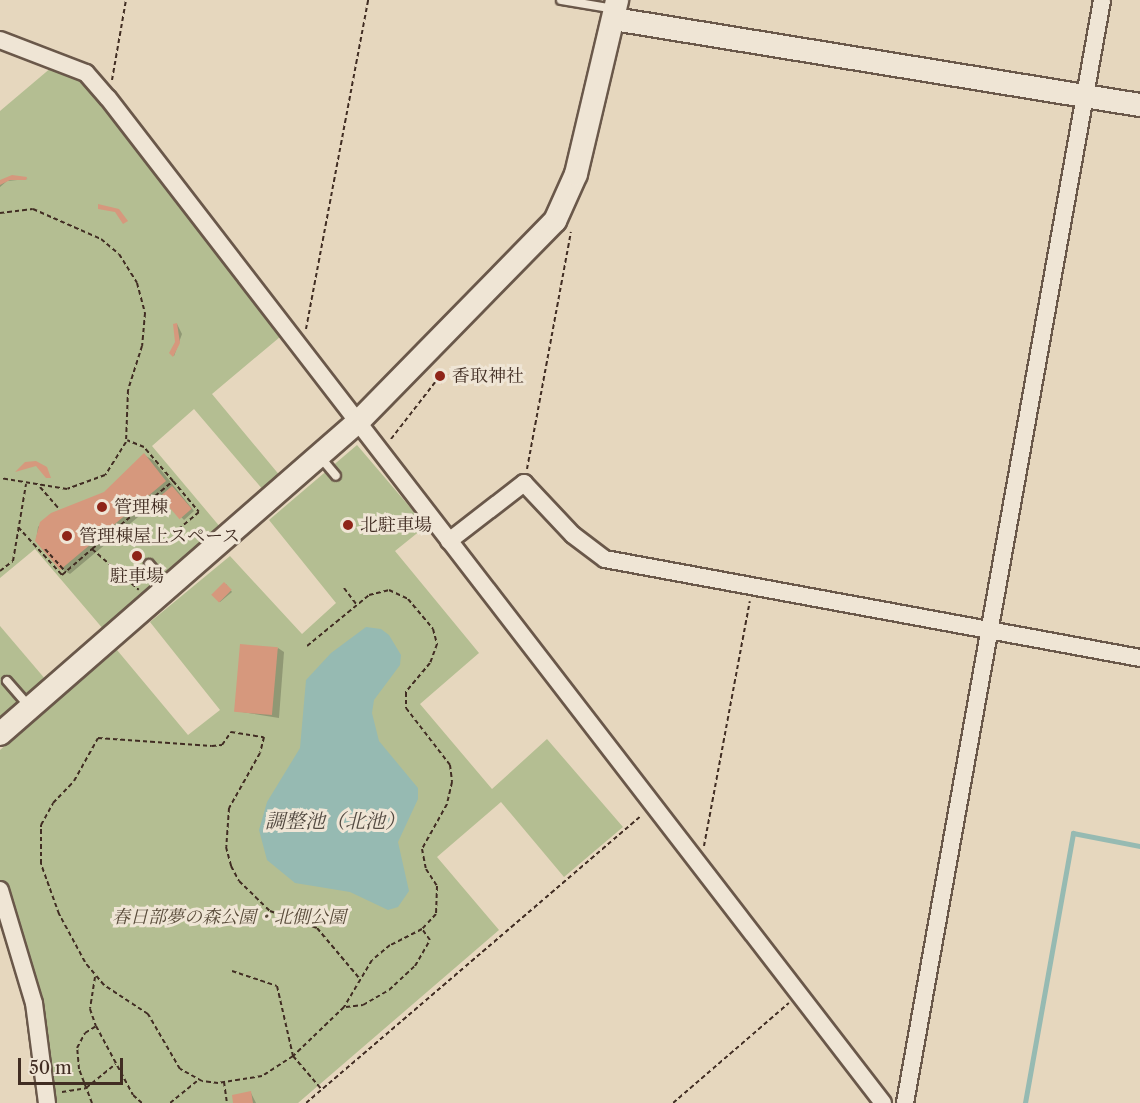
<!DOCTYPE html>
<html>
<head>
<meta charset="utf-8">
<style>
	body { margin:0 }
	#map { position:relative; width:1140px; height:1103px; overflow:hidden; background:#e6d7be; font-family:"Libre Caslon Text","Noto Serif JP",serif }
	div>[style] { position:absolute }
	.green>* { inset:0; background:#b4be92 }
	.water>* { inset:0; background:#96bab2 }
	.shadow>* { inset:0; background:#0003 }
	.stream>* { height:4.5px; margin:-2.25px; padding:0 2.25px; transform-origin:2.25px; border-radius:2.25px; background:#96bab2 }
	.building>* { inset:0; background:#d6987d; transform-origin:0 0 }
	.path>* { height:2px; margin-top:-1px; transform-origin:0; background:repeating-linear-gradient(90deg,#412d23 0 4.5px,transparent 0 7.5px) }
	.roads { filter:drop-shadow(2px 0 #6a584a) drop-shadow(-2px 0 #6a584a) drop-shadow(0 2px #6a584a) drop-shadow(0 -2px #6a584a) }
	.lane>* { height:8px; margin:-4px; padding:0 4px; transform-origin:4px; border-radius:4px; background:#efe5d5 }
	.street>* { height:16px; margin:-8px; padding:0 8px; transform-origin:8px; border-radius:8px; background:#efe5d5 }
	.secondary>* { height:22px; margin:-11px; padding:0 11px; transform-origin:11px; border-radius:11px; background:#efe5d5 }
	.dots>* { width:16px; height:16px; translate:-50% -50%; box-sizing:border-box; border:3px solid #efe5d5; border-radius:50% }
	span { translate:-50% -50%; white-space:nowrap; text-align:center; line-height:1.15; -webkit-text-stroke:6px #efe5d5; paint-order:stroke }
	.poi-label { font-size:18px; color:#412d23 }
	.left { translate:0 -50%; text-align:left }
	.park-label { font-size:18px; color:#584a39; font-style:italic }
	.water-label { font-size:20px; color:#524940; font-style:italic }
	.scale { position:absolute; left:18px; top:1058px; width:105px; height:27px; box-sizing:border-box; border:3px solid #412d23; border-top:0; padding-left:8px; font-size:18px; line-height:21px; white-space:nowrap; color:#412d23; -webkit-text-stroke:4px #efe5d5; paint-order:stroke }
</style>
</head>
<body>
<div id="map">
	<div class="green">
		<div style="clip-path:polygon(52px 67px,81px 79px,280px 337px,212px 394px,281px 477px,264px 491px,194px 409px,152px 446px,221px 528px,104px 630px,35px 549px,0 578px,0 111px)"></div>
		<div style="clip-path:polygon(357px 445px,426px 526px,395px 551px,479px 653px,420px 704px,492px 789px,547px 739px,623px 827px,564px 877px,501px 802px,437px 857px,499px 930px,298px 1103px,50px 1103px,0 886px,0 750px,117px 650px,188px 735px,220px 710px,150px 622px,230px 556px,302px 634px,336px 603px,269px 520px)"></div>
		<div style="clip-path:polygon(0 626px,46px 680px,0 719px)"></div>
	</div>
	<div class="water">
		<div style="clip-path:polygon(366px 627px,381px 629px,389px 635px,401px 655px,400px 665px,374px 700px,372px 713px,379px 741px,418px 788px,418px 799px,398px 842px,409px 891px,398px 907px,388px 910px,350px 892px,295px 883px,267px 860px,259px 830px,267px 802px,300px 748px,306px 680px,331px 653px)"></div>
	</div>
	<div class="shadow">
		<div style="clip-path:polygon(12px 176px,28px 179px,7px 181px,0 187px,0 183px)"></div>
		<div style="clip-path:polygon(177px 324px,182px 334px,174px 356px,171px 353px,176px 343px)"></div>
		<div style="clip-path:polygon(144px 455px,153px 460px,194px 511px,184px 520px,162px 497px,70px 574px,61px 569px,36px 541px,38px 527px,45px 519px,104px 493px)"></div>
		<div style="clip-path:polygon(226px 584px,232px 592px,220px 602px,218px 601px)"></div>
		<div style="clip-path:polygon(278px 648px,284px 652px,279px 718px,236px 711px)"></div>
		<div style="clip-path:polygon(251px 1093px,256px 1103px,235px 1103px)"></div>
	</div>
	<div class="stream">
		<div style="left:1025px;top:1103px;width:274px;rotate:-79.9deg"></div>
		<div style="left:1073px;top:833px;width:68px;rotate:11deg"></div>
	</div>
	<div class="building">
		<div style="clip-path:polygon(12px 175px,27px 177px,26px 180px,10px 180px,0 185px,0 180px)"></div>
		<div style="clip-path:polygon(98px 204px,119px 209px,128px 221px,123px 224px,115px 212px,98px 209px)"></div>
		<div style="clip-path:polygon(177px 323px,180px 343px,173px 357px,169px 353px,175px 342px,173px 324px)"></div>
		<div style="left:440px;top:368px;width:11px;height:12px;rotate:38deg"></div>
		<div style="clip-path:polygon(144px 453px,166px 481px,60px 570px,35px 541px,40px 522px,51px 513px,104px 492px)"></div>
		<div style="clip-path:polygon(36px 461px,47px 467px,51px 478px,46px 478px,36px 466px,15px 472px,25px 462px)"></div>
		<div style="left:172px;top:486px;width:30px;height:16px;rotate:49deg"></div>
		<div style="left:224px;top:582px;width:11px;height:18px;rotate:45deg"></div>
		<div style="left:240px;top:644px;width:38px;height:68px;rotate:5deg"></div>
		<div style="clip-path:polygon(251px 1091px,253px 1103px,233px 1103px,232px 1095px)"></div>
	</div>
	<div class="path">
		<div style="left:112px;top:80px;width:81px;rotate:-80.1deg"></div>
		<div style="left:0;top:213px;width:33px;rotate:-7deg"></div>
		<div style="left:33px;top:209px;width:74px;rotate:23.8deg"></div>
		<div style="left:101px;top:239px;width:23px;rotate:40deg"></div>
		<div style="left:119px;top:254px;width:34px;rotate:58deg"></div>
		<div style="left:137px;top:283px;width:31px;rotate:75deg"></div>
		<div style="left:145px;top:313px;width:33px;rotate:95deg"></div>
		<div style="left:142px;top:346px;width:46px;rotate:107.7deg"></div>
		<div style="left:128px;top:390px;width:52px;rotate:92.2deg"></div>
		<div style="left:126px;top:442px;width:39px;rotate:122deg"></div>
		<div style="left:105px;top:475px;width:40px;rotate:159.8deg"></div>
		<div style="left:67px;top:489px;width:68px;rotate:-170.7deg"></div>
		<div style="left:306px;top:329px;width:335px;rotate:-79.3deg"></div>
		<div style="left:391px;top:439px;width:73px;rotate:-52.2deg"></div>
		<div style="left:527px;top:469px;width:241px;rotate:-79.5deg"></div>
		<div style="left:173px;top:481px;width:40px;rotate:50deg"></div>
		<div style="left:199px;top:512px;width:25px;rotate:140deg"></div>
		<div style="left:40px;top:487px;width:28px;rotate:49deg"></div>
		<div style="left:18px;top:527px;width:65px;rotate:47.5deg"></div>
		<div style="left:62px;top:575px;width:40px;rotate:-41deg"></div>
		<div style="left:92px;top:549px;width:62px;rotate:41.1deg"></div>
		<div style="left:45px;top:549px;width:31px;rotate:48deg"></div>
		<div style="left:92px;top:549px;width:106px;rotate:-40deg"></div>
		<div style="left:173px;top:481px;width:45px;rotate:-130.5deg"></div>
		<div style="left:144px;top:447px;width:18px;rotate:-158deg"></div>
		<div style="left:0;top:571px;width:16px;rotate:-38deg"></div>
		<div style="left:13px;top:561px;width:78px;rotate:-80.4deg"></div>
		<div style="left:344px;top:588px;width:20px;rotate:53deg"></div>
		<div style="left:307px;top:646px;width:80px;rotate:-39.4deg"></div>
		<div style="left:369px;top:595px;width:21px;rotate:-14deg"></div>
		<div style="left:389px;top:590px;width:21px;rotate:25deg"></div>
		<div style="left:408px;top:599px;width:39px;rotate:50deg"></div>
		<div style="left:433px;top:629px;width:16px;rotate:75deg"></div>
		<div style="left:437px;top:644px;width:20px;rotate:110deg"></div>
		<div style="left:430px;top:663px;width:38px;rotate:130deg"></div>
		<div style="left:406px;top:692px;width:16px;rotate:90deg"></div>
		<div style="left:406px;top:708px;width:72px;rotate:52.3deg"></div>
		<div style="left:450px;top:765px;width:17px;rotate:83deg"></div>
		<div style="left:452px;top:782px;width:23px;rotate:103deg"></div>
		<div style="left:447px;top:804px;width:51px;rotate:119.1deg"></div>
		<div style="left:422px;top:849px;width:20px;rotate:79deg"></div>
		<div style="left:426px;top:869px;width:20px;rotate:57deg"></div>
		<div style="left:437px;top:886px;width:28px;rotate:92deg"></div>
		<div style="left:436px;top:914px;width:21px;rotate:133deg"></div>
		<div style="left:422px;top:929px;width:36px;rotate:153deg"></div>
		<div style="left:390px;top:945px;width:23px;rotate:140deg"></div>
		<div style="left:372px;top:960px;width:55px;rotate:120.8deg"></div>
		<div style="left:344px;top:1007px;width:71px;rotate:136.1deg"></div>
		<div style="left:293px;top:1056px;width:37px;rotate:147deg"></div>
		<div style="left:262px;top:1076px;width:45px;rotate:171deg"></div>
		<div style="left:218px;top:1083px;width:16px;rotate:-173deg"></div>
		<div style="left:202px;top:1081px;width:25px;rotate:-151deg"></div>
		<div style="left:180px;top:1069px;width:64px;rotate:-120.2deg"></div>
		<div style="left:148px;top:1014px;width:53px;rotate:-146.6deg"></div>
		<div style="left:104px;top:985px;width:30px;rotate:-130deg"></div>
		<div style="left:85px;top:962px;width:55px;rotate:-118.4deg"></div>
		<div style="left:59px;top:914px;width:53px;rotate:-109.8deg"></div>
		<div style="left:41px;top:864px;width:39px;rotate:-90deg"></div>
		<div style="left:41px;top:825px;width:25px;rotate:-61deg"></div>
		<div style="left:53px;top:803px;width:30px;rotate:-46deg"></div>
		<div style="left:74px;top:781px;width:49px;rotate:-60.8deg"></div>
		<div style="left:98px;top:738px;width:114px;rotate:4deg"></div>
		<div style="left:212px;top:746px;width:10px;rotate:-6deg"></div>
		<div style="left:222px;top:745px;width:16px;rotate:-55deg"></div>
		<div style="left:231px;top:732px;width:33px;rotate:9deg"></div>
		<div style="left:264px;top:737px;width:16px;rotate:104deg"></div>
		<div style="left:260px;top:753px;width:63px;rotate:119.4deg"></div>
		<div style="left:229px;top:808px;width:39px;rotate:94deg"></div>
		<div style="left:226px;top:847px;width:20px;rotate:75deg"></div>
		<div style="left:231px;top:866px;width:17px;rotate:62deg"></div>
		<div style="left:239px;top:881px;width:43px;rotate:44.1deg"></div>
		<div style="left:270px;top:911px;width:50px;rotate:19.9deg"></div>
		<div style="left:317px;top:928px;width:67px;rotate:49.9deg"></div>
		<div style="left:704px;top:846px;width:249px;rotate:-79.4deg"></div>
		<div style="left:232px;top:971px;width:47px;rotate:18.4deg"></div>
		<div style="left:277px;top:986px;width:72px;rotate:77.1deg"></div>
		<div style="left:293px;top:1056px;width:45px;rotate:49.5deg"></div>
		<div style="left:95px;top:977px;width:32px;rotate:99deg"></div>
		<div style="left:90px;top:1009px;width:18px;rotate:71deg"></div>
		<div style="left:346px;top:1007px;width:17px;rotate:-7deg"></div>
		<div style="left:363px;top:1005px;width:30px;rotate:-30deg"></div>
		<div style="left:389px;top:990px;width:35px;rotate:-43deg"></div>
		<div style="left:415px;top:966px;width:30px;rotate:-60deg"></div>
		<div style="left:430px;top:940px;width:14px;rotate:-126deg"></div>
		<div style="left:224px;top:1082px;width:21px;rotate:82deg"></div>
		<div style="left:62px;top:1092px;width:24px;rotate:-9deg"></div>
		<div style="left:86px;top:1088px;width:38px;rotate:-39deg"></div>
		<div style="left:92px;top:1103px;width:36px;rotate:-111deg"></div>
		<div style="left:79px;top:1069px;width:21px;rotate:-95deg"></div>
		<div style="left:77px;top:1048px;width:17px;rotate:-62deg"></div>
		<div style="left:85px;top:1033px;width:13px;rotate:-32deg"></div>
		<div style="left:96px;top:1026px;width:78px;rotate:61.8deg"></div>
		<div style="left:133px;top:1095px;width:12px;rotate:42deg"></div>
		<div style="left:170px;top:1103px;width:36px;rotate:-39deg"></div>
		<div style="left:306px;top:1103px;width:441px;rotate:-40.6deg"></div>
		<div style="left:673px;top:1103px;width:153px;rotate:-40.8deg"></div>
	</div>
	<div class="roads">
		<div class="lane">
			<div style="left:561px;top:0;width:54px;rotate:9.6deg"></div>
			<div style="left:321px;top:458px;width:23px;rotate:50deg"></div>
			<div style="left:149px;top:564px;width:30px;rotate:50deg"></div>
			<div style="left:7px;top:681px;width:35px;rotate:49deg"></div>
		</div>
		<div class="street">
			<div style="left:0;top:40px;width:92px;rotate:21deg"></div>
			<div style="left:86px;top:73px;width:33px;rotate:49deg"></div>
			<div style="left:108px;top:98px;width:1269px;rotate:52.36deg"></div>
			<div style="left:449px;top:541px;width:95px;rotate:-37.7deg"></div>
			<div style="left:524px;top:483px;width:71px;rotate:46.7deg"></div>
			<div style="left:573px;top:535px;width:40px;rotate:37deg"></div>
			<div style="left:605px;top:559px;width:544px;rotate:10.48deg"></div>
			<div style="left:0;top:890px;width:118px;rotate:73.3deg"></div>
			<div style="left:34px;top:1003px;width:101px;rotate:82.6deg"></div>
			<div style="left:905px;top:1103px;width:1120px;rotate:-79.87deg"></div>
		</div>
		<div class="secondary">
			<div style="left:614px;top:19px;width:533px;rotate:9.29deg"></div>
			<div style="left:0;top:734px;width:473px;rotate:-41.1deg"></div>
			<div style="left:357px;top:423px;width:283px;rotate:-45.6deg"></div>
			<div style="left:555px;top:221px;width:51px;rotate:-65.9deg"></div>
			<div style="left:576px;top:174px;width:179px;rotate:-76.7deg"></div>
		</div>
	</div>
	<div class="dots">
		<div style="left:440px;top:376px;background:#8f2418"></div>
		<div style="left:102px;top:507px;background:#8f2418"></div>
		<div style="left:348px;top:525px;background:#8f2418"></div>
		<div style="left:67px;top:536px;background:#8f2418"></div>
		<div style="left:137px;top:556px;background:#8f2418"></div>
	</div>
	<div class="poi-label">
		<span class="left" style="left:452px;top:376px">香取神社</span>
		<span class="left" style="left:114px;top:507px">管理棟</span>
		<span class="left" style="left:360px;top:525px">北駐車場</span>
		<span class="left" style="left:79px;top:536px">管理棟屋上スペース</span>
		<span style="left:137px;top:576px">駐車場</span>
	</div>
	<div class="park-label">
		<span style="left:229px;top:917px">春日部夢の森公園・北側公園</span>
	</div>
	<div class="water-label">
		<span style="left:335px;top:821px">調整池（北池）</span>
	</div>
	<div class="scale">50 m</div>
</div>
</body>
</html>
